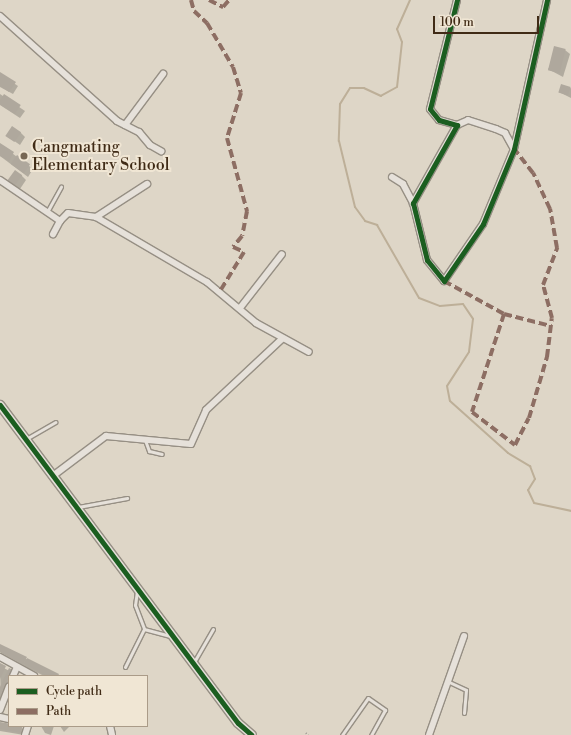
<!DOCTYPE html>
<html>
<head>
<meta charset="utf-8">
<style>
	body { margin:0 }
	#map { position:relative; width:571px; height:735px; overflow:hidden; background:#ded6c7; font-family:"Libre Bodoni",serif }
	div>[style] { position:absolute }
	.shadow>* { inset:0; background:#0003 }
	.stream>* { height:2px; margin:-1px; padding:0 1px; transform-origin:1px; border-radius:1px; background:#bdaf98 }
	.building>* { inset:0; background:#afa89d; transform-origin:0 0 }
	.path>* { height:1.5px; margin-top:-0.75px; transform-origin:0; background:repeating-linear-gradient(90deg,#a8a39b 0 1px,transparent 0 3px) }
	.roads { filter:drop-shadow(1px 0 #968f84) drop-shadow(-1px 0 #968f84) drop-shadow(0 1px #968f84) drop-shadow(0 -1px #968f84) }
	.service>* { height:3px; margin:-1.5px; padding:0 1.5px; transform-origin:1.5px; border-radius:1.5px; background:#e6e1da }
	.minor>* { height:6px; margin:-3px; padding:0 3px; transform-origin:3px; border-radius:3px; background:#e6e1da }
	.tertiary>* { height:8px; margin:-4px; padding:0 4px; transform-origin:4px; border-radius:4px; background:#e6e1da }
	.quiet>* { height:4px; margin-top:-2px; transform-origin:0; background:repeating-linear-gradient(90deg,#8d6e63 0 8px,transparent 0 12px) }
	.cycleway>* { height:5px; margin:-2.5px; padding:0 2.5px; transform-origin:2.5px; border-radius:2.5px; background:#1b5e20 }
	.dots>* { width:11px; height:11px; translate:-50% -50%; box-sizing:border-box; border:2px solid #f0e6d4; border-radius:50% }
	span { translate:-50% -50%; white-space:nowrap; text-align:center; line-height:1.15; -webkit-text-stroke:4px #f0e6d4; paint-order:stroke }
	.poi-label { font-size:16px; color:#402b16 }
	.left { translate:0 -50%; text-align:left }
	.legend { position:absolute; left:8px; top:675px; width:140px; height:52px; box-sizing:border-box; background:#f0e6d4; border:1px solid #aa9b88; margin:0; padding:5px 7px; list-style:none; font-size:12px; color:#402b16 }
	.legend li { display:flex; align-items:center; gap:8px; height:20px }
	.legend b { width:20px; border:1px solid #aa9b88 }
	.scale { position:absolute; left:433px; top:16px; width:106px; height:18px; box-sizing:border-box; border:2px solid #402b16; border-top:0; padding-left:5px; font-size:12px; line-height:14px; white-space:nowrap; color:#402b16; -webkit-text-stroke:3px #f0e6d4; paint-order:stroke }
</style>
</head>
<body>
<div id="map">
	<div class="shadow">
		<div style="clip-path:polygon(565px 50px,570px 54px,563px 77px,548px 69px)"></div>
		<div style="clip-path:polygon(0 74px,18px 86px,13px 94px,0 87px)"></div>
		<div style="clip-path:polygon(571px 88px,571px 98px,559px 92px)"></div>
		<div style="clip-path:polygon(0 94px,25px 111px,20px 118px,0 105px)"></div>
		<div style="clip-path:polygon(20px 132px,25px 137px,20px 145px,7px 136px)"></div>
		<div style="clip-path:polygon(0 144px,33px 169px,28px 177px,0 156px)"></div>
		<div style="clip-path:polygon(21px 175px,26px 180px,20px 189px,9px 181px)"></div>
		<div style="clip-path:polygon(0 645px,28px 660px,59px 676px,44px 676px,30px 669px,0 652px)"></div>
		<div style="clip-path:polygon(0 666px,19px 676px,9px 676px,9px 698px,1px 714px)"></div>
		<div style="clip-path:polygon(0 723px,22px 727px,24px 735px,0 731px)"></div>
		<div style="clip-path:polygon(41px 726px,54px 726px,51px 735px,45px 733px)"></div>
		<div style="clip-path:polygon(60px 726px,70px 726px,64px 732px)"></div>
	</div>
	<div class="stream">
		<div style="left:410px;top:0;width:32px;rotate:114deg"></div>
		<div style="left:397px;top:29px;width:14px;rotate:69deg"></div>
		<div style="left:402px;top:42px;width:45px;rotate:96.3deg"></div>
		<div style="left:397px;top:87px;width:18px;rotate:151deg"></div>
		<div style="left:381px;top:96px;width:19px;rotate:-155deg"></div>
		<div style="left:364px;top:88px;width:14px;rotate:180deg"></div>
		<div style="left:350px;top:88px;width:19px;rotate:122deg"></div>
		<div style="left:340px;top:104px;width:37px;rotate:92deg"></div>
		<div style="left:339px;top:141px;width:68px;rotate:76.4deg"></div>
		<div style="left:355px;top:207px;width:17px;rotate:54deg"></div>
		<div style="left:365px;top:221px;width:13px;rotate:18deg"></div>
		<div style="left:377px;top:225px;width:84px;rotate:60.1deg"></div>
		<div style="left:419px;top:298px;width:22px;rotate:21deg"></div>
		<div style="left:440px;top:306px;width:23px;rotate:-5deg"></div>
		<div style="left:463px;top:304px;width:18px;rotate:56deg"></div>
		<div style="left:473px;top:319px;width:33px;rotate:97deg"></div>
		<div style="left:469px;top:352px;width:40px;rotate:122.9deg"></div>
		<div style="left:447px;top:386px;width:15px;rotate:79deg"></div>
		<div style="left:450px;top:401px;width:78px;rotate:41.9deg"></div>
		<div style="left:508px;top:453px;width:26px;rotate:31deg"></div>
		<div style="left:530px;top:466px;width:14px;rotate:69deg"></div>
		<div style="left:535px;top:479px;width:13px;rotate:122deg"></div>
		<div style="left:528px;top:490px;width:14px;rotate:65deg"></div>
		<div style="left:534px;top:503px;width:38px;rotate:12deg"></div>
	</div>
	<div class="building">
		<div style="left:554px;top:46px;width:12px;height:25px;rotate:14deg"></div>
		<div style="clip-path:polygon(0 72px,16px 82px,9px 92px,0 86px)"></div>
		<div style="left:561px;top:84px;width:10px;height:9px;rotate:17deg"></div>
		<div style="left:4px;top:94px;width:20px;height:11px;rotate:33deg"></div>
		<div style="left:12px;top:126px;width:11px;height:12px;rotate:34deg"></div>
		<div style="clip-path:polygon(0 143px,14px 152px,9px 161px,0 156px)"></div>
		<div style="left:17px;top:155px;width:16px;height:11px;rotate:35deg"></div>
		<div style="left:15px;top:170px;width:9px;height:13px;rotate:36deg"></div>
		<div style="clip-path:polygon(0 644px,27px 657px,23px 664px,0 652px)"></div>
		<div style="clip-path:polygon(27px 658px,59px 674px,58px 676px,46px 676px,24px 664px)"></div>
		<div style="clip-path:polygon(0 663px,6px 666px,0 679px)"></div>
		<div style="clip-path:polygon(9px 668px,15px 671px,9px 676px,0 703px,0 687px)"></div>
		<div style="left:0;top:722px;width:22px;height:7px;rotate:10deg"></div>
	</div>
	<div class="path">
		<div style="left:306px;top:733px;width:3px;rotate:45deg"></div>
	</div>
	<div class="roads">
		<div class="service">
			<div style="left:47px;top:212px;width:29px;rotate:-61deg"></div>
			<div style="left:26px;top:439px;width:34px;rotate:-30deg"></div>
			<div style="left:145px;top:440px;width:12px;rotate:70deg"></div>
			<div style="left:149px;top:451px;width:13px;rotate:13deg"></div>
			<div style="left:78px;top:507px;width:50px;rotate:-10.4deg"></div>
			<div style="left:137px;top:591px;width:14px;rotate:98deg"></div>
			<div style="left:135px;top:605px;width:26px;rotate:69deg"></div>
			<div style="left:144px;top:629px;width:28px;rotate:15deg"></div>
			<div style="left:194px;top:662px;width:38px;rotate:-60deg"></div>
			<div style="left:125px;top:667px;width:42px;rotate:-63.4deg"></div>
			<div style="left:447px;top:681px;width:21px;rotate:25deg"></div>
			<div style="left:466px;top:690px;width:23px;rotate:95deg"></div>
			<div style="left:342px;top:735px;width:45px;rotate:-54.9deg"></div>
			<div style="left:368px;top:698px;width:21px;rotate:35deg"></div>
			<div style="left:385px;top:710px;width:29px;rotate:119deg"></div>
		</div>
		<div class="minor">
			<div style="left:457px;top:0;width:112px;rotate:103.9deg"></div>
			<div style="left:430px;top:109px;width:14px;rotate:51deg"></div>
			<div style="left:439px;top:120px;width:19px;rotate:16deg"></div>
			<div style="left:457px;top:125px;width:90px;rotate:119.4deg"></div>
			<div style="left:413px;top:203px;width:59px;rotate:76.2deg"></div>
			<div style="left:427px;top:260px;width:27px;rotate:51deg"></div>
			<div style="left:444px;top:281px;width:69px;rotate:-55.6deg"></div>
			<div style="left:483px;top:224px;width:81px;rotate:-67.5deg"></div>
			<div style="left:514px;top:149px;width:153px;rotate:-77.5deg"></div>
			<div style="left:0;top:16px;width:157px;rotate:41.9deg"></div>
			<div style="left:117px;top:121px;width:25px;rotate:27deg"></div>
			<div style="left:139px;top:132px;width:17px;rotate:50deg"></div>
			<div style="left:150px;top:145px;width:13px;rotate:29deg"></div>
			<div style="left:125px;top:125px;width:64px;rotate:-53.3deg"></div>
			<div style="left:457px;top:125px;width:12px;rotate:-24deg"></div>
			<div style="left:468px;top:120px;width:29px;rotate:18deg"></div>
			<div style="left:496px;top:129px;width:10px;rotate:24deg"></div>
			<div style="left:505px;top:133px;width:18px;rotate:61deg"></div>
			<div style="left:392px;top:177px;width:13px;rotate:32deg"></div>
			<div style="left:403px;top:184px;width:21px;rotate:62deg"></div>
			<div style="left:0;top:180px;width:73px;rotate:34.3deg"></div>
			<div style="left:60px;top:221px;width:15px;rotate:118deg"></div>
			<div style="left:96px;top:217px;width:61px;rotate:-32.9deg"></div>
			<div style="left:60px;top:221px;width:11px;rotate:-45deg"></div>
			<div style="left:68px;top:213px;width:28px;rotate:8deg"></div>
			<div style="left:96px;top:217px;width:129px;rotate:30.4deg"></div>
			<div style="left:207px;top:282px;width:64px;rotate:39.9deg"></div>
			<div style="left:256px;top:323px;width:60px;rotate:28.7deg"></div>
			<div style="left:240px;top:308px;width:68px;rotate:-52.1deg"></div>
			<div style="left:54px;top:475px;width:65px;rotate:-36.9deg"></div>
			<div style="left:106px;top:436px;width:85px;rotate:5.4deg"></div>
			<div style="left:191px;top:444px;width:37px;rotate:-66deg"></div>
			<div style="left:206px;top:410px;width:105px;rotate:-43.1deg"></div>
			<div style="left:0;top:657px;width:39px;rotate:29deg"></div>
			<div style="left:13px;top:676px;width:10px;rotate:-66deg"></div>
			<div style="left:0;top:710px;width:25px;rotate:-69deg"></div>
			<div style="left:0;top:717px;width:9px;rotate:13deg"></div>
			<div style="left:110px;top:726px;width:9px;rotate:77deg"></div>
			<div style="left:25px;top:735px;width:9px;rotate:-72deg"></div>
			<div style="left:429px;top:735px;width:105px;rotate:-70.5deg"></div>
		</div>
		<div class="tertiary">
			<div style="left:0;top:405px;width:397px;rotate:53.2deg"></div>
			<div style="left:238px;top:723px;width:18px;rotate:41deg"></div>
		</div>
	</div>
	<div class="quiet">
		<div style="left:191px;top:0;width:11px;rotate:75deg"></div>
		<div style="left:194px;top:11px;width:18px;rotate:43deg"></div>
		<div style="left:207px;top:23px;width:51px;rotate:59.4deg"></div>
		<div style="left:233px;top:67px;width:27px;rotate:73deg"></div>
		<div style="left:241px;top:93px;width:47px;rotate:107.3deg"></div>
		<div style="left:227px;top:138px;width:76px;rotate:74.7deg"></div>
		<div style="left:247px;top:211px;width:25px;rotate:101deg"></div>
		<div style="left:242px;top:236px;width:14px;rotate:129deg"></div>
		<div style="left:233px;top:247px;width:12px;rotate:24deg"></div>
		<div style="left:244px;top:252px;width:46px;rotate:121.6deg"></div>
		<div style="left:209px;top:0;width:16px;rotate:27deg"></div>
		<div style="left:223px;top:7px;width:9px;rotate:-49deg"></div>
		<div style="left:444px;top:281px;width:68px;rotate:28.8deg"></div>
		<div style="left:504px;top:314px;width:103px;rotate:108.1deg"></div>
		<div style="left:472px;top:412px;width:54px;rotate:37.5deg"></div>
		<div style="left:515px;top:445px;width:30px;rotate:-63deg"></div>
		<div style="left:529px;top:418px;width:64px;rotate:-73.6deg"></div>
		<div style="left:547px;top:357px;width:39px;rotate:-83deg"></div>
		<div style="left:552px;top:318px;width:34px;rotate:-105deg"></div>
		<div style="left:543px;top:285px;width:40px;rotate:-69deg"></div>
		<div style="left:557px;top:248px;width:40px;rotate:-100deg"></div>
		<div style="left:550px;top:209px;width:40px;rotate:-115deg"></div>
		<div style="left:533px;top:173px;width:31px;rotate:-128deg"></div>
		<div style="left:504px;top:314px;width:49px;rotate:14.3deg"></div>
	</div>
	<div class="cycleway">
		<div style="left:457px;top:0;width:112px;rotate:103.9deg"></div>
		<div style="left:430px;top:109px;width:14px;rotate:51deg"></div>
		<div style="left:439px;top:120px;width:19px;rotate:16deg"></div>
		<div style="left:457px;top:125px;width:90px;rotate:119.4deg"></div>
		<div style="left:413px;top:203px;width:59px;rotate:76.2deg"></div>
		<div style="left:427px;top:260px;width:27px;rotate:51deg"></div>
		<div style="left:444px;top:281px;width:69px;rotate:-55.6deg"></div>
		<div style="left:483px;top:224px;width:81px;rotate:-67.5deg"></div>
		<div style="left:514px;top:149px;width:153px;rotate:-77.5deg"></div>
		<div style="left:0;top:405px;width:397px;rotate:53.2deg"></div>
		<div style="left:238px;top:723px;width:18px;rotate:41deg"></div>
	</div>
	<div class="dots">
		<div style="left:24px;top:156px;background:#776754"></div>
	</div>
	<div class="poi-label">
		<span class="left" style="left:32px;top:156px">Cangmating<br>Elementary School</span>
	</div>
	<ul class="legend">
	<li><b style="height:5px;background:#1b5e20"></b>Cycle path</li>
	<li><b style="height:5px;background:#8d6e63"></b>Path</li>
	</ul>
	<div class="scale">100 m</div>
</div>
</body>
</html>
